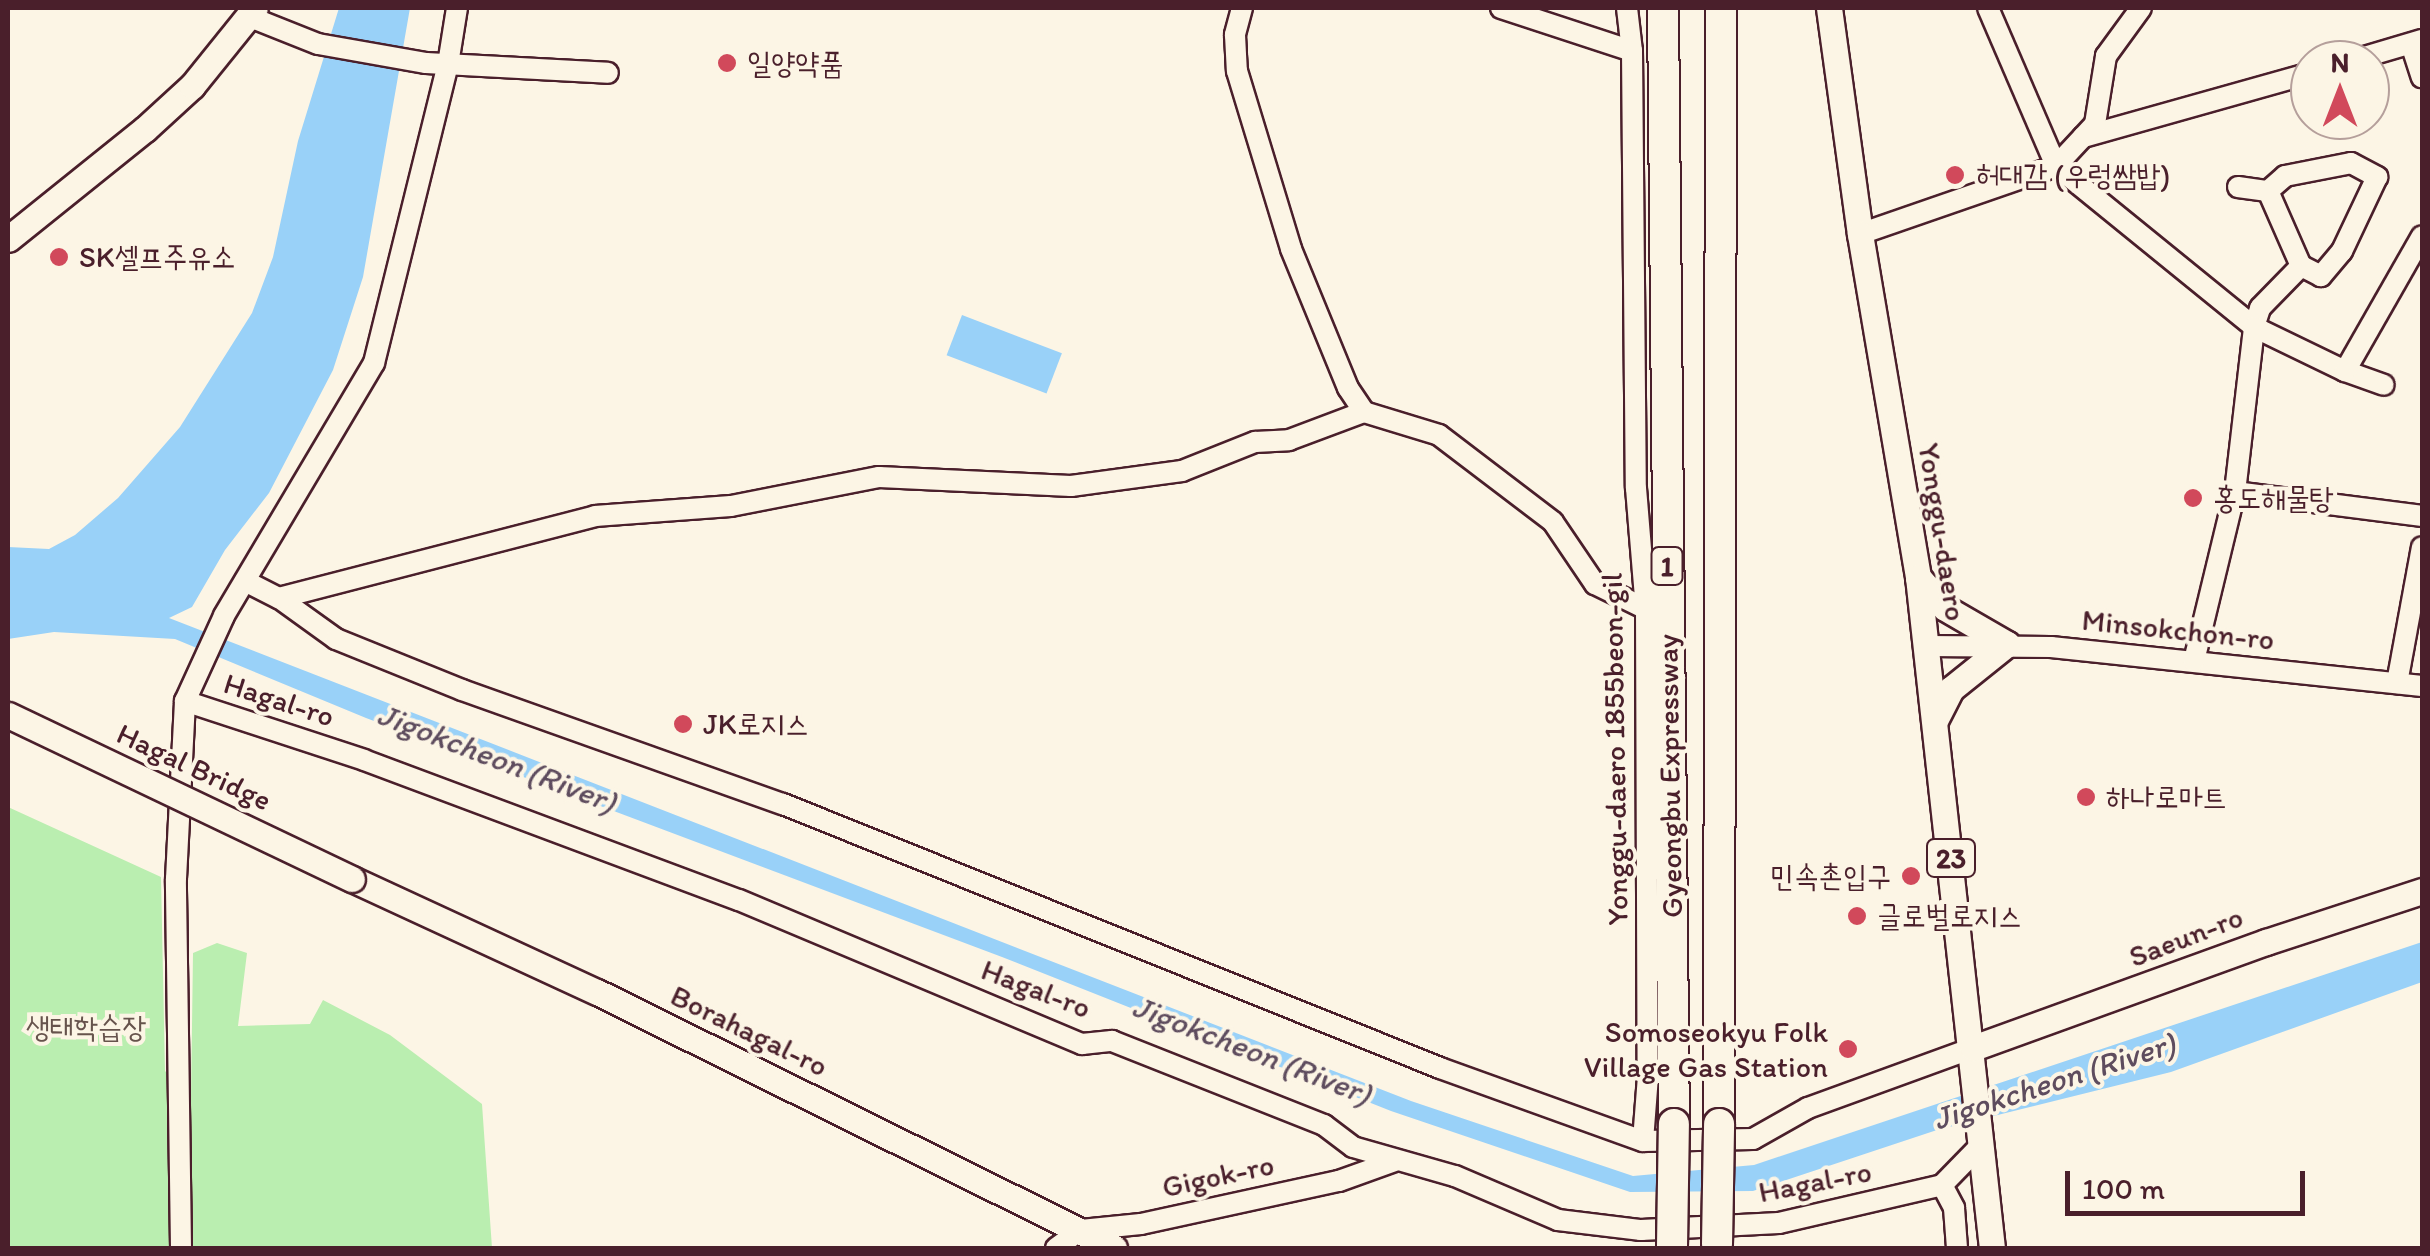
<!DOCTYPE html>
<html>
<head>
<meta charset="utf-8">
<style>
	body { margin:0 }
	#map { position:relative; width:2430px; height:1256px; overflow:hidden; background:#fcf5e5; font-family:Itim,"Poor Story",sans-serif }
	div>[style] { position:absolute }
	.green>* { inset:0; background:#baeeb0 }
	.water>* { inset:0; background:#99d1f8; transform-origin:0 0 }
	.roads { filter:drop-shadow(2px 0 #4a1f2b) drop-shadow(-2px 0 #4a1f2b) drop-shadow(0 2px #4a1f2b) drop-shadow(0 -2px #4a1f2b) }
	.minor>* { height:20px; margin:-10px; padding:0 10px; transform-origin:10px; border-radius:10px; background:#fcf5e5 }
	.major>* { height:25px; margin:-12.5px; padding:0 12.5px; transform-origin:12.5px; border-radius:12.5px; background:#fcf5e5 }
	.highway>* { height:30px; margin:-15px; padding:0 15px; transform-origin:15px; border-radius:15px; background:#fcf5e5 }
	.bridges { filter:drop-shadow(2px 0 #4a1f2b) drop-shadow(-2px 0 #4a1f2b) drop-shadow(0 2px #4a1f2b) drop-shadow(0 -2px #4a1f2b) }
	.major-bridge>* { height:25px; margin:-12.5px; padding:0 12.5px; transform-origin:12.5px; border-radius:12.5px; background:#fcf5e5 }
	.highway-bridge>* { height:30px; margin:-15px; padding:0 15px; transform-origin:15px; border-radius:15px; background:#fcf5e5 }
	.dots>* { width:28px; height:28px; translate:-50% -50%; box-sizing:border-box; border:5px solid #fcf5e5; border-radius:50% }
	span { translate:-50% -50%; white-space:nowrap; text-align:center; line-height:1.15; -webkit-text-stroke:8px #fcf5e5; paint-order:stroke }
	.shield-label span { padding:2px 8px; background:#fcf5e5; border:2px solid; border-radius:8px; -webkit-text-stroke-width:0 }
	.shield-label { font-size:28px; color:#4a1f2b; font-weight:700 }
	.poi-label { font-size:30px; color:#4a1f2b }
	.left { translate:0 -50%; text-align:left }
	.right { translate:-100% -50%; text-align:right }
	.street-label { font-size:30px; color:#4a1f2b }
	.park-label { font-size:30px; color:#66534c }
	.water-label { font-size:32px; color:#5e4c5e; font-style:italic }
	.frame { position:absolute; inset:0; border:10px solid #4a1f2b; pointer-events:none }
	.north { position:absolute; left:2290px; top:40px; width:100px; height:100px; box-sizing:border-box; background:#fcf5e5; border:2px solid #b59f9b; border-radius:50%; rotate:0deg; font-size:28px; font-weight:700; line-height:40px; text-align:center; color:#4a1f2b }
	.north::after { content:''; display:block; margin:auto; width:35px; height:45px; background:#d1495b; clip-path:polygon(50% 0,100% 100%,50% 72%,0 100%) }
	.scale { position:absolute; left:2065px; top:1171px; width:240px; height:45px; box-sizing:border-box; border:5px solid #4a1f2b; border-top:0; padding-left:12px; font-size:30px; line-height:35px; white-space:nowrap; color:#4a1f2b; -webkit-text-stroke:8px #fcf5e5; paint-order:stroke }
</style>
</head>
<body>
<div id="map">
	<div class="green">
		<div style="clip-path:polygon(8px 807px,161px 877px,165px 1071px,191px 1098px,193px 953px,217px 943px,247px 953px,238px 1026px,310px 1024px,323px 1000px,390px 1035px,482px 1104px,492px 1248px,8px 1248px)"></div>
	</div>
	<div class="water">
		<div style="clip-path:polygon(339px 8px,410px 8px,363px 277px,333px 370px,269px 493px,225px 550px,192px 607px,169px 618px,1411px 1101px,1633px 1176px,1754px 1165px,2422px 942px,2422px 982px,2171px 1072px,1937px 1130px,1753px 1191px,1630px 1192px,1391px 1111px,1002px 957px,366px 718px,175px 639px,54px 632px,8px 639px,8px 547px,49px 549px,75px 535px,118px 498px,180px 427px,252px 313px,273px 257px,298px 141px)"></div>
		<div style="left:962px;top:315px;width:107px;height:43px;rotate:21deg"></div>
	</div>
	<div class="roads">
		<div class="minor">
			<div style="left:457px;top:8px;width:57px;rotate:99.1deg"></div>
			<div style="left:448px;top:64px;width:308px;rotate:103.9deg"></div>
			<div style="left:374px;top:363px;width:294px;rotate:120.7deg"></div>
			<div style="left:224px;top:616px;width:94px;rotate:114.6deg"></div>
			<div style="left:185px;top:701px;width:188px;rotate:18.2deg"></div>
			<div style="left:364px;top:760px;width:400px;rotate:20.5deg"></div>
			<div style="left:739px;top:900px;width:372px;rotate:22.8deg"></div>
			<div style="left:1082px;top:1044px;width:30px;rotate:-6deg"></div>
			<div style="left:1112px;top:1041px;width:228px;rotate:21.6deg"></div>
			<div style="left:1324px;top:1125px;width:36px;rotate:37deg"></div>
			<div style="left:1353px;top:1147px;width:106px;rotate:15.9deg"></div>
			<div style="left:1455px;top:1176px;width:112px;rotate:23.1deg"></div>
			<div style="left:1558px;top:1220px;width:84px;rotate:6.9deg"></div>
			<div style="left:1641px;top:1230px;width:138px;rotate:-2.9deg"></div>
			<div style="left:1779px;top:1223px;width:167px;rotate:-13.1deg"></div>
			<div style="left:1242px;top:8px;width:28px;rotate:105deg"></div>
			<div style="left:1235px;top:35px;width:36px;rotate:87deg"></div>
			<div style="left:1237px;top:71px;width:186px;rotate:73.1deg"></div>
			<div style="left:1291px;top:249px;width:150px;rotate:67.7deg"></div>
			<div style="left:1348px;top:388px;width:29px;rotate:56deg"></div>
			<div style="left:1364px;top:412px;width:78px;rotate:17deg"></div>
			<div style="left:1439px;top:435px;width:143px;rotate:37.3deg"></div>
			<div style="left:1553px;top:522px;width:75px;rotate:55.9deg"></div>
			<div style="left:1595px;top:584px;width:57px;rotate:26.1deg"></div>
			<div style="left:1501px;top:8px;width:138px;rotate:18.2deg"></div>
			<div style="left:1627px;top:8px;width:43px;rotate:83.4deg"></div>
			<div style="left:1632px;top:51px;width:437px;rotate:89.5deg"></div>
			<div style="left:1636px;top:488px;width:121px;rotate:85.3deg"></div>
			<div style="left:1646px;top:609px;width:467px;rotate:89.8deg"></div>
			<div style="left:1648px;top:1076px;width:65px;rotate:94.4deg"></div>
			<div style="left:1643px;top:1141px;width:110px;rotate:-1deg"></div>
			<div style="left:1753px;top:1139px;width:63px;rotate:-29.4deg"></div>
			<div style="left:1808px;top:1108px;width:176px;rotate:-20deg"></div>
			<div style="left:1988px;top:8px;width:172px;rotate:66.7deg"></div>
			<div style="left:2056px;top:166px;width:255px;rotate:39.1deg"></div>
			<div style="left:2254px;top:327px;width:20px;rotate:-72deg"></div>
			<div style="left:2260px;top:308px;width:59px;rotate:-45.7deg"></div>
			<div style="left:2301px;top:266px;width:82px;rotate:-113.7deg"></div>
			<div style="left:2268px;top:191px;width:23px;rotate:-41deg"></div>
			<div style="left:2285px;top:176px;width:67px;rotate:-11.1deg"></div>
			<div style="left:2351px;top:163px;width:30px;rotate:28deg"></div>
			<div style="left:2377px;top:177px;width:82px;rotate:115.3deg"></div>
			<div style="left:2342px;top:251px;width:33px;rotate:130deg"></div>
			<div style="left:2321px;top:276px;width:22px;rotate:-153deg"></div>
			<div style="left:250px;top:17px;width:73px;rotate:21.7deg"></div>
			<div style="left:318px;top:44px;width:110px;rotate:10deg"></div>
			<div style="left:426px;top:63px;width:182px;rotate:3.1deg"></div>
			<div style="left:2411px;top:44px;width:35px;rotate:72deg"></div>
			<div style="left:2354px;top:60px;width:71px;rotate:-16.4deg"></div>
			<div style="left:2083px;top:137px;width:236px;rotate:-15.7deg"></div>
			<div style="left:2238px;top:187px;width:30px;rotate:8deg"></div>
			<div style="left:1860px;top:234px;width:207px;rotate:-19.1deg"></div>
			<div style="left:2056px;top:166px;width:57px;rotate:-47.1deg"></div>
			<div style="left:2095px;top:124px;width:69px;rotate:-80.8deg"></div>
			<div style="left:2106px;top:56px;width:59px;rotate:-53.9deg"></div>
			<div style="left:2345px;top:371px;width:41px;rotate:19.7deg"></div>
			<div style="left:2235px;top:492px;width:166px;rotate:-83.4deg"></div>
			<div style="left:2254px;top:327px;width:101px;rotate:25.8deg"></div>
			<div style="left:2345px;top:371px;width:155px;rotate:-60.3deg"></div>
			<div style="left:245px;top:581px;width:38px;rotate:27deg"></div>
			<div style="left:279px;top:598px;width:70px;rotate:35.7deg"></div>
			<div style="left:336px;top:639px;width:136px;rotate:22deg"></div>
			<div style="left:462px;top:690px;width:341px;rotate:19.6deg"></div>
			<div style="left:783px;top:804px;width:708px;rotate:21.89deg"></div>
			<div style="left:1440px;top:1068px;width:216px;rotate:19.8deg"></div>
			<div style="left:279px;top:598px;width:326px;rotate:-14.5deg"></div>
			<div style="left:595px;top:516px;width:136px;rotate:-4.2deg"></div>
			<div style="left:731px;top:506px;width:151px;rotate:-11.1deg"></div>
			<div style="left:879px;top:477px;width:192px;rotate:2.7deg"></div>
			<div style="left:1071px;top:486px;width:112px;rotate:-7.7deg"></div>
			<div style="left:1182px;top:471px;width:79px;rotate:-21.7deg"></div>
			<div style="left:1255px;top:442px;width:34px;rotate:-3deg"></div>
			<div style="left:1289px;top:440px;width:80px;rotate:-20.5deg"></div>
			<div style="left:1927px;top:646px;width:124px;rotate:0.5deg"></div>
			<div style="left:2051px;top:647px;width:373px;rotate:6deg"></div>
			<div style="left:2194px;top:661px;width:174px;rotate:-76.4deg"></div>
			<div style="left:2235px;top:492px;width:189px;rotate:7.3deg"></div>
			<div style="left:2397px;top:683px;width:138px;rotate:-79.6deg"></div>
			<div style="left:1942px;top:1185px;width:26px;rotate:62deg"></div>
			<div style="left:1954px;top:1208px;width:40px;rotate:85.7deg"></div>
			<div style="left:1942px;top:1185px;width:56px;rotate:-45.7deg"></div>
			<div style="left:181px;top:1248px;width:369px;rotate:-90.8deg"></div>
			<div style="left:176px;top:879px;width:178px;rotate:-87.1deg"></div>
			<div style="left:1056px;top:1248px;width:31px;rotate:-36deg"></div>
			<div style="left:1081px;top:1230px;width:60px;rotate:-5.7deg"></div>
			<div style="left:1141px;top:1224px;width:203px;rotate:-12.3deg"></div>
			<div style="left:1339px;top:1181px;width:59px;rotate:-19.7deg"></div>
		</div>
		<div class="major">
			<div style="left:1829px;top:8px;width:228px;rotate:82.2deg"></div>
			<div style="left:1860px;top:234px;width:348px;rotate:80.4deg"></div>
			<div style="left:1918px;top:577px;width:675px;rotate:83.71deg"></div>
			<div style="left:8px;top:239px;width:176px;rotate:-38.8deg"></div>
			<div style="left:145px;top:129px;width:64px;rotate:-42.5deg"></div>
			<div style="left:192px;top:86px;width:100px;rotate:-51.1deg"></div>
			<div style="left:1918px;top:577px;width:41px;rotate:48.9deg"></div>
			<div style="left:1945px;top:608px;width:72px;rotate:30.1deg"></div>
			<div style="left:2007px;top:644px;width:72px;rotate:141.2deg"></div>
			<div style="left:1951px;top:689px;width:34px;rotate:117deg"></div>
			<div style="left:352px;top:879px;width:270px;rotate:24.8deg"></div>
			<div style="left:597px;top:992px;width:577px;rotate:26.34deg"></div>
			<div style="left:1973px;top:1048px;width:312px;rotate:-19.9deg"></div>
			<div style="left:2266px;top:942px;width:164px;rotate:-18.1deg"></div>
		</div>
		<div class="highway">
			<div style="left:1663px;top:8px;width:1116px;rotate:89.44deg"></div>
			<div style="left:1719px;top:1124px;width:1116px;rotate:-89.9deg"></div>
		</div>
	</div>
	<div class="bridges">
		<div class="major-bridge">
			<div style="left:8px;top:715px;width:381px;rotate:25.5deg"></div>
		</div>
		<div class="highway-bridge">
			<div style="left:1717px;top:1244px;width:120px;rotate:-89deg"></div>
			<div style="left:1672px;top:1246px;width:122px;rotate:-89.1deg"></div>
		</div>
	</div>
	<div class="dots">
		<div style="left:727px;top:63px;background:#d1495b"></div>
		<div style="left:1955px;top:175px;background:#d1495b"></div>
		<div style="left:59px;top:257px;background:#d1495b"></div>
		<div style="left:2193px;top:498px;background:#d1495b"></div>
		<div style="left:683px;top:724px;background:#d1495b"></div>
		<div style="left:2086px;top:797px;background:#d1495b"></div>
		<div style="left:1911px;top:876px;background:#d1495b"></div>
		<div style="left:1857px;top:916px;background:#d1495b"></div>
		<div style="left:1848px;top:1049px;background:#d1495b"></div>
	</div>
	<div class="shield-label">
		<span style="left:1667px;top:566px">1</span>
		<span style="left:1951px;top:858px">23</span>
	</div>
	<div class="poi-label">
		<span class="left" style="left:747px;top:63px">일양약품</span>
		<span class="left" style="left:1975px;top:175px">허대감 (우렁쌈밥)</span>
		<span class="left" style="left:79px;top:257px">SK셀프주유소</span>
		<span class="left" style="left:2213px;top:498px">홍도해물탕</span>
		<span class="left" style="left:703px;top:724px">JK로지스</span>
		<span class="left" style="left:2106px;top:797px">하나로마트</span>
		<span class="right" style="left:1891px;top:876px">민속촌입구</span>
		<span class="left" style="left:1877px;top:916px">글로벌로지스</span>
		<span class="right" style="left:1828px;top:1049px">Somoseokyu Folk<br>Village Gas Station</span>
	</div>
	<div class="street-label">
		<span style="left:1942px;top:532px;rotate:81deg">Yonggu-daero</span>
		<span style="left:2178px;top:630px;rotate:6deg">Minsokchon-ro</span>
		<span style="left:279px;top:700px;rotate:18deg">Hagal-ro</span>
		<span style="left:1615px;top:749px;rotate:-91deg">Yonggu-daero 1855beon-gil</span>
		<span style="left:194px;top:767px;rotate:25deg">Hagal Bridge</span>
		<span style="left:1670px;top:776px;rotate:-91deg">Gyeongbu Expressway</span>
		<span style="left:2186px;top:937px;rotate:-21deg">Saeun-ro</span>
		<span style="left:1036px;top:989px;rotate:21deg">Hagal-ro</span>
		<span style="left:749px;top:1031px;rotate:26deg">Borahagal-ro</span>
		<span style="left:1218px;top:1176px;rotate:-12deg">Gigok-ro</span>
		<span style="left:1815px;top:1182px;rotate:-11deg">Hagal-ro</span>
	</div>
	<div class="park-label">
		<span style="left:86px;top:1027px">생태학습장</span>
	</div>
	<div class="water-label">
		<span style="left:497px;top:758px;rotate:21deg">Jigokcheon (River)</span>
		<span style="left:1252px;top:1050px;rotate:21deg">Jigokcheon (River)</span>
		<span style="left:2054px;top:1081px;rotate:-18deg">Jigokcheon (River)</span>
	</div>
	<div class="frame"></div>
	<div class="north">N</div>
	<div class="scale">100 m</div>
</div>
</body>
</html>
